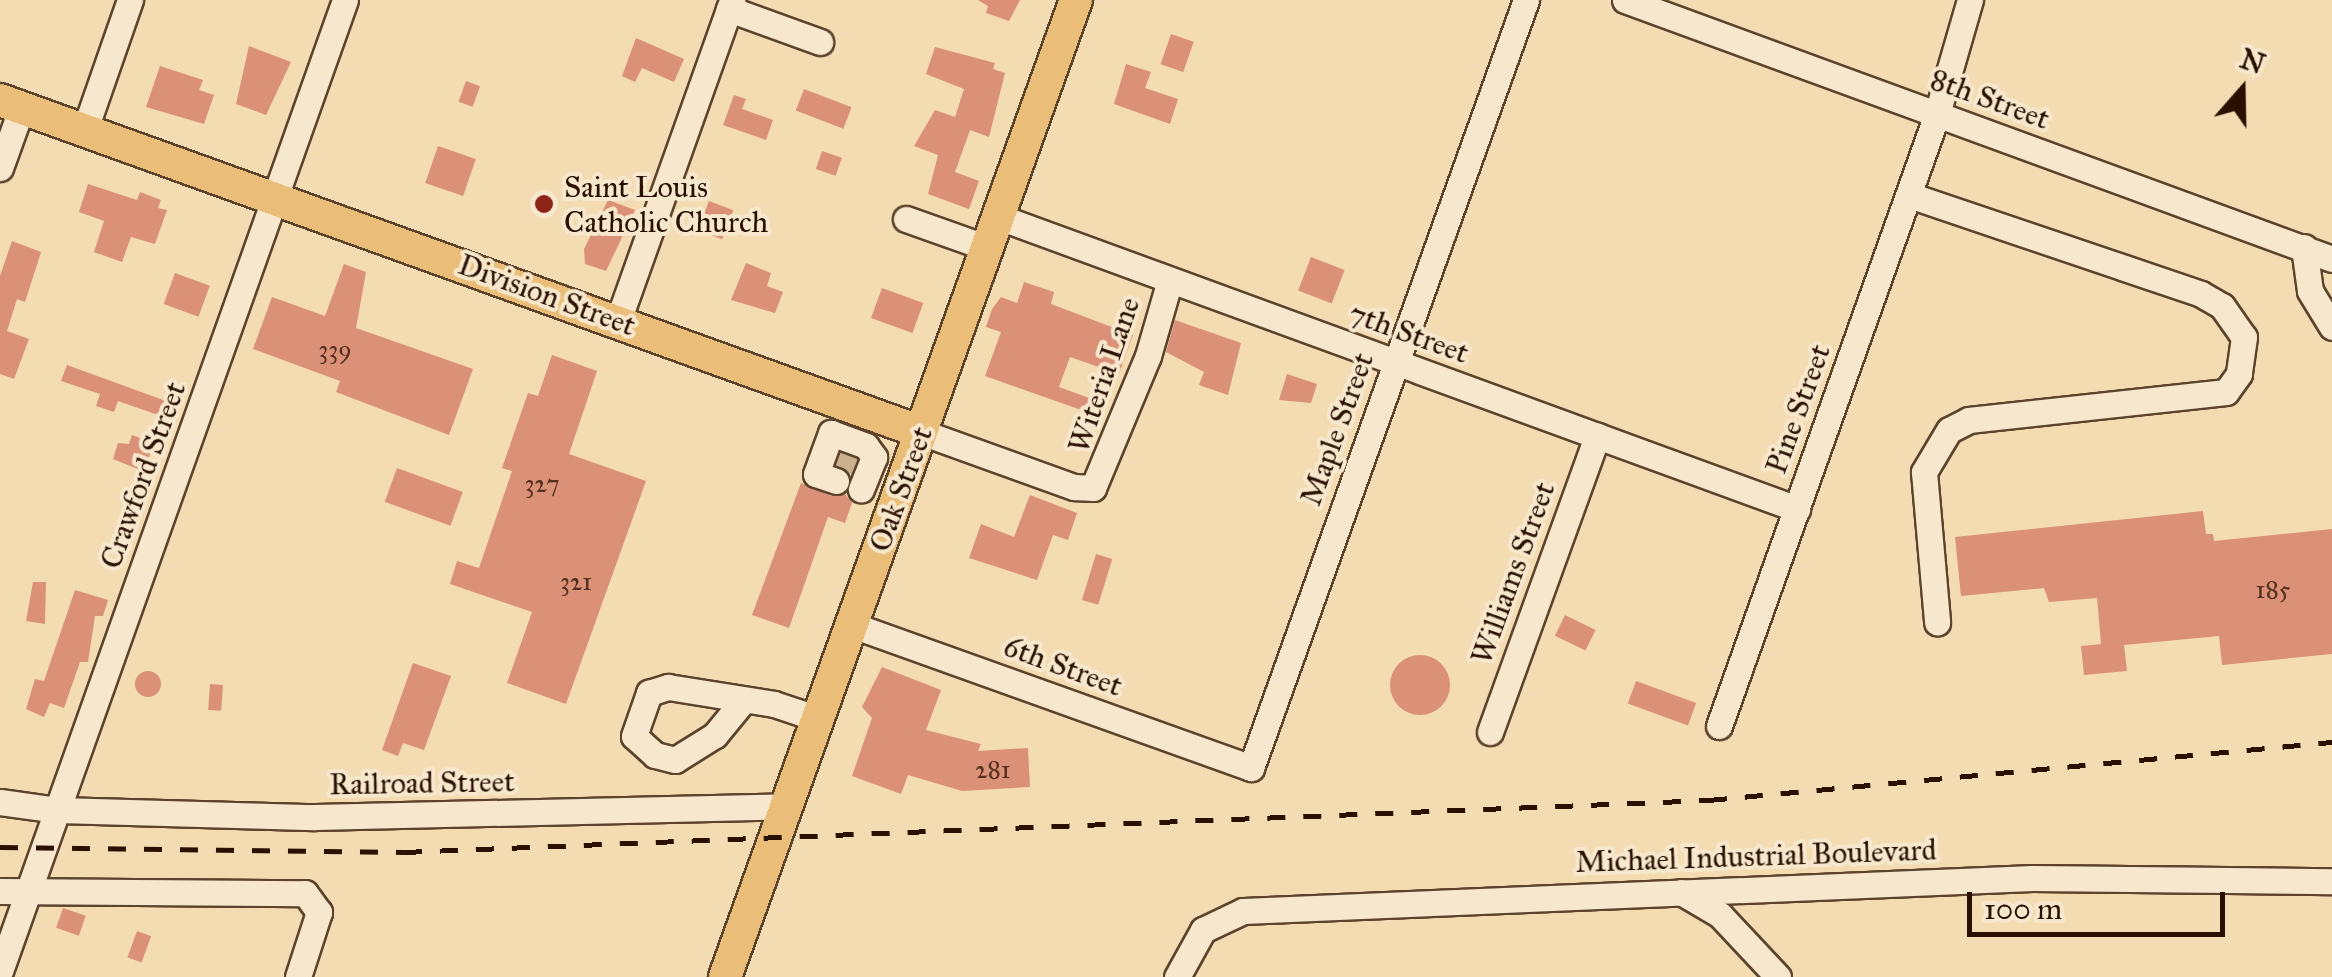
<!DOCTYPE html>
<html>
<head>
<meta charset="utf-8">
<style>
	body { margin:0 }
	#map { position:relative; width:2332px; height:977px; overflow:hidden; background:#f3dbb2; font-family:"IM FELL Great Primer",serif }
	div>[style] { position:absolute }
	.building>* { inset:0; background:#db9177; transform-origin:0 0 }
	.round { border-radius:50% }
	.minor-tunnel>* { height:25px; margin-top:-12.5px; transform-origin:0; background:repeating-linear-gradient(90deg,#cbb28e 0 25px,transparent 0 37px) }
	.roads { filter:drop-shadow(2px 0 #5c432c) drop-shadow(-2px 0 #5c432c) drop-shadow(0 2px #5c432c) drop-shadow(0 -2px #5c432c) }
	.minor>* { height:25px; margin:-12.5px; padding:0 12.5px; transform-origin:12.5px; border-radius:12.5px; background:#f7e8cd }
	.major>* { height:32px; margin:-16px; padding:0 16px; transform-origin:16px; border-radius:16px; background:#eabe79 }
	.rail>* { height:5px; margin-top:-2.5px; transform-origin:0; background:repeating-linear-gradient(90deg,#2a1000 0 18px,transparent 0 36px) }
	.dots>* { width:28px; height:28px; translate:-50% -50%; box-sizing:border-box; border:5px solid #f7e8cd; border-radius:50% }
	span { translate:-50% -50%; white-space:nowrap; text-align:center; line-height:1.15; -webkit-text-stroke:8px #f7e8cd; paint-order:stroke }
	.number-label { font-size:25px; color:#56301e }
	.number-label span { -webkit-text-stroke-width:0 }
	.street-label { font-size:30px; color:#2a1000 }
	.poi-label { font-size:30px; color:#2a1000 }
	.left { translate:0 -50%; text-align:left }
	.north { position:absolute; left:2192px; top:40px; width:100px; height:100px; -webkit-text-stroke:8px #f7e8cd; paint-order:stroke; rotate:20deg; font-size:28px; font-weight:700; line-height:40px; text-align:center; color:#2a1000 }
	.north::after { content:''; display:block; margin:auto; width:35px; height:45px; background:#2a1000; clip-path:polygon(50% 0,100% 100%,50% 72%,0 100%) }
	.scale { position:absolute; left:1967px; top:892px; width:258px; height:45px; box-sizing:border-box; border:5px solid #2a1000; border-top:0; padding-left:12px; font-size:30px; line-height:35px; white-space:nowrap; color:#2a1000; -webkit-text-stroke:8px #f7e8cd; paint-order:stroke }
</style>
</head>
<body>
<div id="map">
	<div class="building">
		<div style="clip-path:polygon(978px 0,1020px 0,1009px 21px,986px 13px,988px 6px)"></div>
		<div style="left:1171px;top:34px;width:24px;height:32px;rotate:19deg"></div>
		<div style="clip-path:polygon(636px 38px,684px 59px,674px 82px,642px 68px,635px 82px,622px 76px)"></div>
		<div style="clip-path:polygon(249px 46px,291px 62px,266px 115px,236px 104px)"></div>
		<div style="clip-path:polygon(935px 47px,995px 63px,993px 69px,1005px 73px,989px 137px,970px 130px,955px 172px,979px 181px,969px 209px,928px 194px,938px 155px,914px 146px,935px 110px,955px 117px,964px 89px,926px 74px)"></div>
		<div style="clip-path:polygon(1126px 64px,1151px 72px,1145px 88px,1178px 99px,1170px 124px,1114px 104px)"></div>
		<div style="clip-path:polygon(160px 66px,203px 80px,199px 90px,214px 95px,204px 124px,146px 107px)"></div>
		<div style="left:466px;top:81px;width:15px;height:22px;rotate:20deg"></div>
		<div style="left:804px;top:89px;width:51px;height:23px;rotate:21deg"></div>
		<div style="clip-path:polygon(734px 95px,746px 99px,742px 109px,773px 120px,766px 140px,723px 125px)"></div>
		<div style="left:438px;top:146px;width:40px;height:39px;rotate:19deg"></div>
		<div style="left:822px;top:151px;width:21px;height:19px;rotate:19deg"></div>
		<div style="clip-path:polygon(88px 184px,137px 200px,140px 192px,161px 200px,158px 208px,167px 210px,155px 244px,131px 237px,122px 262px,94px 252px,104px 221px,79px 212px)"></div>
		<div style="clip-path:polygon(608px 200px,635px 210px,606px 271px,585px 264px,584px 249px)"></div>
		<div style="left:709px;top:201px;width:26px;height:31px;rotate:21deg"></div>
		<div style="clip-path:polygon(12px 241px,41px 252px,25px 302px,17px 299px,7px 331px,29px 339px,14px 379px,0 374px,0 276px)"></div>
		<div style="left:1311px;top:257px;width:36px;height:36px;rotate:21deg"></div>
		<div style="clip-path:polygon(746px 263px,771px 273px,767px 286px,783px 292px,775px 313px,731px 300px)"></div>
		<div style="clip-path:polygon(344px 264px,366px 272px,356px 328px,473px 369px,449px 435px,336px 392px,340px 381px,253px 349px,272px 297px,325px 316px)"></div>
		<div style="left:175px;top:273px;width:37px;height:33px;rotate:20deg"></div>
		<div style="clip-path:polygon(1024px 282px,1054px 292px,1051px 304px,1133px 335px,1119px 374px,1070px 357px,1059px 387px,1092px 399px,1087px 412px,985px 376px,1001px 332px,986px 327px,992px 309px,1001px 297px,1017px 303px)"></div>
		<div style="left:882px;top:288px;width:44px;height:32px;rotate:20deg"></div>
		<div style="clip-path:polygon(1175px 320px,1241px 343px,1228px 395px,1199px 385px,1204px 372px,1166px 352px)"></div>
		<div style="clip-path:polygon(552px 355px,597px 371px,569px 454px,646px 481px,566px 704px,507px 683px,532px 612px,450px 584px,457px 561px,479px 568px,512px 471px,502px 468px,528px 393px,538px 396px)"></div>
		<div style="clip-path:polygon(67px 365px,166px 401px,161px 416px,118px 401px,114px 412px,96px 406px,100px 394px,61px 381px)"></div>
		<div style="clip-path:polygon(1287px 374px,1317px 384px,1311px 403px,1279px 400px)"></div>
		<div style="clip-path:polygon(132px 435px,153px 443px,145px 472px,113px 459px,118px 443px,129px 444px)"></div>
		<div style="left:397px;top:468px;width:70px;height:36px;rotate:20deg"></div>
		<div style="clip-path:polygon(801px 483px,831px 496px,845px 494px,852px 503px,845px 523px,828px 517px,789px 628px,752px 615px)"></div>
		<div style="clip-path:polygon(1030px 495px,1077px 513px,1068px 540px,1053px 535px,1037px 580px,969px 558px,981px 524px,1014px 537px)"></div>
		<div style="clip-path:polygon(2203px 511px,2206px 534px,2213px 534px,2214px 541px,2332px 529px,2332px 654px,2222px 665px,2219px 636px,2124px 645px,2127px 671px,2084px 675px,2081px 646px,2101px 644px,2097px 598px,2049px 602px,2044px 588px,1961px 596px,1955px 537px)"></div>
		<div style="left:1096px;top:554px;width:17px;height:48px;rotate:17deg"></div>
		<div style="clip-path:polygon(33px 582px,46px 582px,45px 624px,26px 621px)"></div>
		<div style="clip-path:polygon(75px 590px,108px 600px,103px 616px,95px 616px,88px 662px,80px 662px,64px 708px,50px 703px,44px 717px,26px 709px,35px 679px,44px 681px)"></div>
		<div style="left:1565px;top:615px;width:34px;height:23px;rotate:26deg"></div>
		<div class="round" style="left:1390px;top:655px;width:60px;height:60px"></div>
		<div style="clip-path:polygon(413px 663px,451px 676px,424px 750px,403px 743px,398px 756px,382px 750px)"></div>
		<div style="clip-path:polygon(882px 667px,941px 690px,926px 730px,981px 744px,978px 751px,1028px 748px,1030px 787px,962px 791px,908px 775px,901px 794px,852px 776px,872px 718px,862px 707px)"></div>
		<div class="round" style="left:135px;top:671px;width:26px;height:26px"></div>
		<div style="left:1636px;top:681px;width:64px;height:24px;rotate:20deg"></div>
		<div style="left:210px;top:684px;width:13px;height:26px;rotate:4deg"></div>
		<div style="left:63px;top:908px;width:24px;height:21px;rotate:19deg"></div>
		<div style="left:137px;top:931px;width:15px;height:28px;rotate:20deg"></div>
	</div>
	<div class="minor-tunnel">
		<div style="left:840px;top:469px;width:19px;rotate:-69deg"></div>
	</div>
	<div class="roads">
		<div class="minor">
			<div style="left:1625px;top:0;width:753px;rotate:20.12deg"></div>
			<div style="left:729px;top:9px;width:97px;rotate:19.9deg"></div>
			<div style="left:85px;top:129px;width:137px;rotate:-70.8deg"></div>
			<div style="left:0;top:168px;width:65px;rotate:-70.2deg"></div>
			<div style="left:1909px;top:195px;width:308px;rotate:18.7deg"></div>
			<div style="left:2201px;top:294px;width:24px;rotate:30deg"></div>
			<div style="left:2222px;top:306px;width:38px;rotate:55deg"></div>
			<div style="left:2244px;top:337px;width:37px;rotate:98deg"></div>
			<div style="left:2239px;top:374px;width:22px;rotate:126deg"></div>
			<div style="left:2226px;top:392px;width:259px;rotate:173.8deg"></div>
			<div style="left:1969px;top:420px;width:22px;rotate:153deg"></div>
			<div style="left:1949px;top:430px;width:49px;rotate:120.8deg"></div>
			<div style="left:1924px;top:472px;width:151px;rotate:85deg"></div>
			<div style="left:999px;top:217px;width:850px;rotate:20.1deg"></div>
			<div style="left:906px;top:219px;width:87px;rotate:19.5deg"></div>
			<div style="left:2304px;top:247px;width:44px;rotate:82.2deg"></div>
			<div style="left:2310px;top:291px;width:42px;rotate:58.6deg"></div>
			<div style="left:618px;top:321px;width:341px;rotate:-70.4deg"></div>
			<div style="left:921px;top:432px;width:163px;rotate:19.8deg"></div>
			<div style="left:1074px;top:487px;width:19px;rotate:3deg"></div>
			<div style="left:1093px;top:488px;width:143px;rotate:-67.4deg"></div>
			<div style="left:1148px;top:356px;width:79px;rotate:-73.9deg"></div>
			<div style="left:836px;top:481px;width:21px;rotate:-161deg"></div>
			<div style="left:816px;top:474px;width:44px;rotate:-69.9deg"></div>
			<div style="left:831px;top:433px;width:37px;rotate:20deg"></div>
			<div style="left:866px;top:446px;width:14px;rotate:54deg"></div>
			<div style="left:874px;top:457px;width:35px;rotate:112deg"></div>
			<div style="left:852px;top:625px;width:424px;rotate:19.7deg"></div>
			<div style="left:1251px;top:768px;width:816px;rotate:-70.3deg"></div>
			<div style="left:742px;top:702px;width:43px;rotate:129.3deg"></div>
			<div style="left:715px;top:735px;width:47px;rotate:148deg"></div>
			<div style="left:675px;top:760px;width:21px;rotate:-166deg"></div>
			<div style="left:655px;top:755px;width:28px;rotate:-138deg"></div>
			<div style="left:634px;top:736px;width:46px;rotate:-70.8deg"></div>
			<div style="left:649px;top:693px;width:20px;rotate:-18deg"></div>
			<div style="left:668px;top:687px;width:107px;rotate:9.1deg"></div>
			<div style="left:774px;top:704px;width:47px;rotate:18.4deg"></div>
			<div style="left:1719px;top:726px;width:650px;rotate:-70.39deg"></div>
			<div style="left:1937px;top:114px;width:119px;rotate:-73.9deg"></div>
			<div style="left:1490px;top:732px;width:315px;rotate:-70.1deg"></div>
			<div style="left:0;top:802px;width:59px;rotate:7.9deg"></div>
			<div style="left:58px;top:810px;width:257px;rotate:1.6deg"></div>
			<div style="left:315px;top:817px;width:473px;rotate:-1.3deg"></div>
			<div style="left:0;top:891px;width:305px;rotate:0.4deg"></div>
			<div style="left:305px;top:893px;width:24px;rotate:54deg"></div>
			<div style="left:319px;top:912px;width:68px;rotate:107.9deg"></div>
			<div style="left:1681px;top:892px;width:45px;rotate:30.5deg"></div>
			<div style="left:1720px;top:915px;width:85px;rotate:46.9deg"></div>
			<div style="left:0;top:971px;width:1030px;rotate:-70.44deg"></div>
			<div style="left:1177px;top:977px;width:54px;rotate:-61deg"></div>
			<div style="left:1203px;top:930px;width:44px;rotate:-25.4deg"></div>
			<div style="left:1243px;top:911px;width:790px;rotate:-2.4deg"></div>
			<div style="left:2032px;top:878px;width:300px;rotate:0.6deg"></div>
		</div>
		<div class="major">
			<div style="left:0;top:100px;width:979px;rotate:19.82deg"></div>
			<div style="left:725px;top:977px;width:1038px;rotate:-70.24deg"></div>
		</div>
	</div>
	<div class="rail">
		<div style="left:0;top:847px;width:404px;rotate:0.7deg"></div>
		<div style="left:404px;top:852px;width:1306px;rotate:-2.28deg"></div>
		<div style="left:1709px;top:800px;width:626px;rotate:-5.32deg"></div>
	</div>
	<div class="dots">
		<div style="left:544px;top:204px;background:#8f2418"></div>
	</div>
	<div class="number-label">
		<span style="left:335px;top:350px">339</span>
		<span style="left:542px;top:484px">327</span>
		<span style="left:576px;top:582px">321</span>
		<span style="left:2273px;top:590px">185</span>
		<span style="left:993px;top:770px">281</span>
	</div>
	<div class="street-label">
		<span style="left:1990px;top:99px;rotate:20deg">8th Street</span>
		<span style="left:547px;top:295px;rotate:20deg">Division Street</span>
		<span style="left:1409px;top:333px;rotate:20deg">7th Street</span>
		<span style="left:1104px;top:375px;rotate:-71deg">Witeria Lane</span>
		<span style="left:1798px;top:409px;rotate:-70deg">Pine Street</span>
		<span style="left:1337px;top:429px;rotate:-70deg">Maple Street</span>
		<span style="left:143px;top:475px;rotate:-70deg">Crawford Street</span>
		<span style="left:901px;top:489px;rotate:-70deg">Oak Street</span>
		<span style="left:1513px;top:573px;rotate:-70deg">Williams Street</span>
		<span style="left:1063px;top:666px;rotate:20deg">6th Street</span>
		<span style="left:422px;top:783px;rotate:-1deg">Railroad Street</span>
		<span style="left:1756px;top:856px;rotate:-2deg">Michael Industrial Boulevard</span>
	</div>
	<div class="poi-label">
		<span class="left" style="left:564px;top:204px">Saint Louis<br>Catholic Church</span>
	</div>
	<div class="north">N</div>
	<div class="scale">100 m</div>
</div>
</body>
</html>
